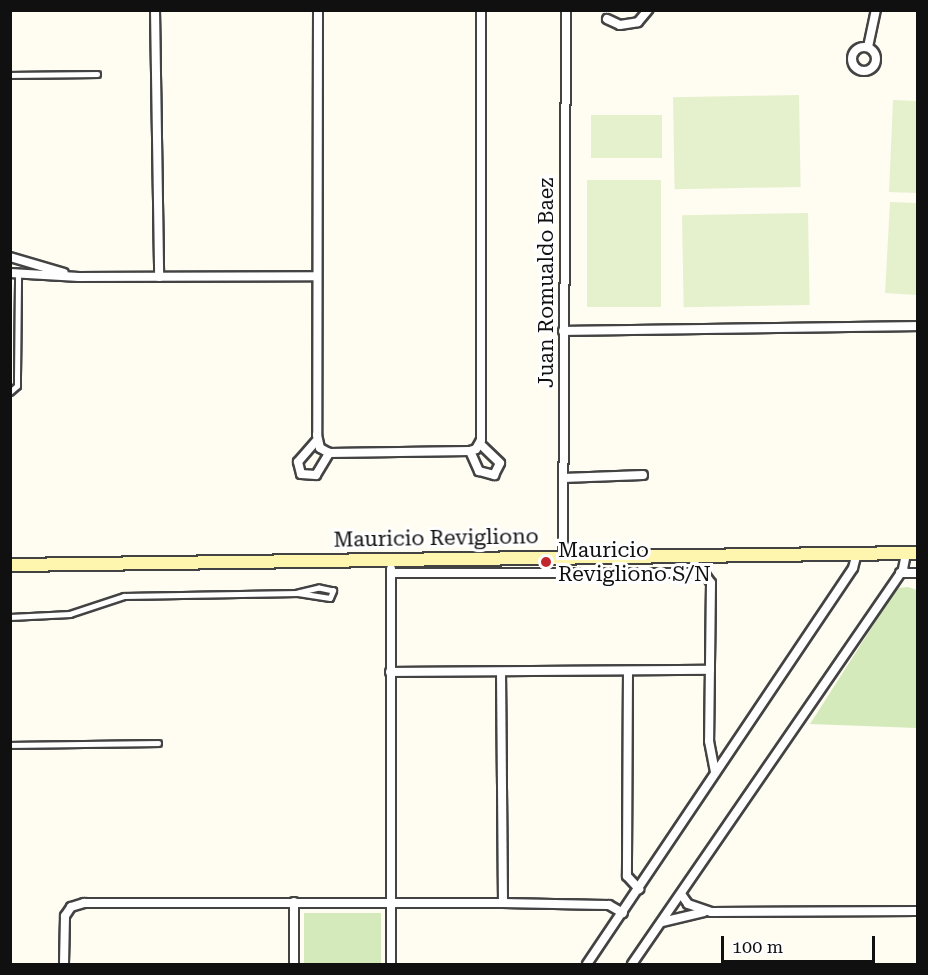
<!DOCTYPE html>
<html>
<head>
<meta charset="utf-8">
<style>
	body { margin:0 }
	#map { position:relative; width:928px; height:975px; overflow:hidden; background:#fffcf2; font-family:"Roboto Serif",serif }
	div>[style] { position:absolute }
	.green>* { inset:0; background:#d4eabb; transform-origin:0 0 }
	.pitch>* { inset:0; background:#e5f1cd; transform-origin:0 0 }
	.roads { filter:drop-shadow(2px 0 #434343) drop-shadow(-2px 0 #434343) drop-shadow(0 2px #434343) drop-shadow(0 -2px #434343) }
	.lane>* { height:4.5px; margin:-2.25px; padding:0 2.25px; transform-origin:2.25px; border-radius:2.25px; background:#fff }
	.street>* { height:8px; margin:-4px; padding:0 4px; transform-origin:4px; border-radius:4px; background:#fff }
	.street>.ring { margin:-4px; padding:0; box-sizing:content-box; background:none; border:8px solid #fff; border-radius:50% }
	.secondary>* { height:12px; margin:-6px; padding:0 6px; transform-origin:6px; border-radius:6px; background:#fef5ae }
	.dots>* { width:16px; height:16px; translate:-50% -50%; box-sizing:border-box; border:3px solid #fff; border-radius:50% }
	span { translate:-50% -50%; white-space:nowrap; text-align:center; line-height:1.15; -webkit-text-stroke:6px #fff; paint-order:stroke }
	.street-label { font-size:21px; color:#101010 }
	.poi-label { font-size:21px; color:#101010 }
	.left { translate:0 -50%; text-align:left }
	.frame { position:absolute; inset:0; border:12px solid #101010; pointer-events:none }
	.scale { position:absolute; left:721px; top:936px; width:154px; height:27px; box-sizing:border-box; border:3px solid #101010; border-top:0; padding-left:8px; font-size:18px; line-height:21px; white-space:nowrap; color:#101010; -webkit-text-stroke:4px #fff; paint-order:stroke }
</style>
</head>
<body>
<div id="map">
	<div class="green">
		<div style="clip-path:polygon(908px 587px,917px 590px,917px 728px,810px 724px,897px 588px)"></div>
		<div style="left:304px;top:913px;width:77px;height:51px"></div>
	</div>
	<div class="pitch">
		<div style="left:799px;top:95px;width:92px;height:126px;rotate:89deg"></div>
		<div style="clip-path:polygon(893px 100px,917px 101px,917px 193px,889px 192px)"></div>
		<div style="left:591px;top:115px;width:71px;height:43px"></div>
		<div style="left:587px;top:180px;width:74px;height:127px"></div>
		<div style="clip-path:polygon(890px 202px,917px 203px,917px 295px,885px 293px)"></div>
		<div style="left:808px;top:213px;width:92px;height:126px;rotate:89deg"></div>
	</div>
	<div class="roads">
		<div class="lane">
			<div style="left:10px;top:75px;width:87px;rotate:-0.7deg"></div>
			<div style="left:10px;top:392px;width:9px;rotate:-41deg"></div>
			<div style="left:17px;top:386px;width:8px;rotate:-90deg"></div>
			<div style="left:17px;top:378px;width:104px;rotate:-89.4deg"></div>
			<div style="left:10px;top:617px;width:60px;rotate:-2.9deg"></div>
			<div style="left:70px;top:614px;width:57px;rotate:-18.4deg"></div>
			<div style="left:124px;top:596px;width:174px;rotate:-1deg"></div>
			<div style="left:298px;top:593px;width:32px;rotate:9deg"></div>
			<div style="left:330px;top:598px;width:8px;rotate:-67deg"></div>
			<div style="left:333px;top:591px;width:14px;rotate:-168deg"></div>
			<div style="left:319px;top:588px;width:22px;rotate:167deg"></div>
			<div style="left:10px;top:745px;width:148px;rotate:-0.8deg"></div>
		</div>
		<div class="street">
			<div style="left:155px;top:10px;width:267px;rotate:89.1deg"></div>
			<div style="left:318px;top:10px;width:425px;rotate:90.1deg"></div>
			<div style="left:317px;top:435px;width:13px;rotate:77deg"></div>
			<div style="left:320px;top:448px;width:10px;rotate:29deg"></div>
			<div style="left:329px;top:453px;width:141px;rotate:-0.8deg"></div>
			<div style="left:470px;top:451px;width:6px;rotate:-18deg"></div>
			<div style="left:476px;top:449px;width:10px;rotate:-61deg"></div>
			<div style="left:481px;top:440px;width:430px;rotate:-90deg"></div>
			<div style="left:607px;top:19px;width:14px;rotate:25deg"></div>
			<div style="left:620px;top:25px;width:18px;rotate:-9deg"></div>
			<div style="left:638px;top:22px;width:16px;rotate:-50deg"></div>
			<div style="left:868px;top:47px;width:38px;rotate:-78deg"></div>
			<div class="ring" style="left:852px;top:47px;width:16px;height:16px"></div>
			<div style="left:10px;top:257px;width:56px;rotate:16.5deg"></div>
			<div style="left:10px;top:273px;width:69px;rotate:3.3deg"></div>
			<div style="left:79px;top:277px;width:237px;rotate:-0.2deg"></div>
			<div style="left:563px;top:331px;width:355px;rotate:-0.8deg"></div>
			<div style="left:317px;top:440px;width:29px;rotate:131deg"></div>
			<div style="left:298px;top:462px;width:12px;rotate:76deg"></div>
			<div style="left:301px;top:474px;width:15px;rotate:4deg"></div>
			<div style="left:316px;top:475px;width:26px;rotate:-59deg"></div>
			<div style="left:470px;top:451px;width:22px;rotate:66deg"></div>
			<div style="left:479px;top:471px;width:16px;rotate:15deg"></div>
			<div style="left:494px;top:475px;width:13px;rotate:-63deg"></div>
			<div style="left:500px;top:463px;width:28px;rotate:-136deg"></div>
			<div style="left:563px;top:478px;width:80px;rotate:-2.1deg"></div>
			<div style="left:563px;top:555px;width:545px;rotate:-89.68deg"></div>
			<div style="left:391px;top:573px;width:313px"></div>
			<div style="left:704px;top:573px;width:12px;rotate:55deg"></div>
			<div style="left:711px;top:583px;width:158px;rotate:90.7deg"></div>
			<div style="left:709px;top:741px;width:32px;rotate:79deg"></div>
			<div style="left:900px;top:573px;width:18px"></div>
			<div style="left:628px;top:671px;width:205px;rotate:90.3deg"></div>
			<div style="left:627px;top:876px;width:18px;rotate:47deg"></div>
			<div style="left:390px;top:672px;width:320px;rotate:-0.4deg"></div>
			<div style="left:501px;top:672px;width:231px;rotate:89.5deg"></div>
			<div style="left:681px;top:894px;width:12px;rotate:55deg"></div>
			<div style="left:688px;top:904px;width:24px;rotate:19deg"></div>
			<div style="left:711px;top:912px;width:207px;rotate:-0.3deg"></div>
			<div style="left:662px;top:922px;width:43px;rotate:-13.4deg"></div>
			<div style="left:64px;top:964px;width:48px;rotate:-88.8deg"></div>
			<div style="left:65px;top:916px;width:11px;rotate:-56deg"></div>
			<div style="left:71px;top:907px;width:14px;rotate:-17deg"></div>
			<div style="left:84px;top:903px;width:419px"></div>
			<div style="left:503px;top:903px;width:106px;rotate:1.1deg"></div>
			<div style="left:609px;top:905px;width:16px;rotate:30deg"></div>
			<div style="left:294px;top:964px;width:62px;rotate:-90deg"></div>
			<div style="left:391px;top:964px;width:395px;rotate:-90deg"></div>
			<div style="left:587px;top:964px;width:477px;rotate:-56.1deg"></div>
			<div style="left:853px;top:568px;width:16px;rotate:-75deg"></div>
			<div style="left:632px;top:964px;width:479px;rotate:-55.5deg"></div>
			<div style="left:903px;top:569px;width:16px;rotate:-79deg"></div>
		</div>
		<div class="secondary">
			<div style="left:10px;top:565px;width:908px;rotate:-0.76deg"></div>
		</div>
	</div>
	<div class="dots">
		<div style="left:546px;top:562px;background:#c1272e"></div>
	</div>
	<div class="street-label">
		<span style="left:546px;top:283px;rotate:-90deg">Juan Romualdo Baez</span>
		<span style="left:436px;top:538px;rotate:-1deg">Mauricio Revigliono</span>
	</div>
	<div class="poi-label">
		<span class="left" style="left:558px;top:562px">Mauricio<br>Revigliono S/N</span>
	</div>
	<div class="frame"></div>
	<div class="scale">100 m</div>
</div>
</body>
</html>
